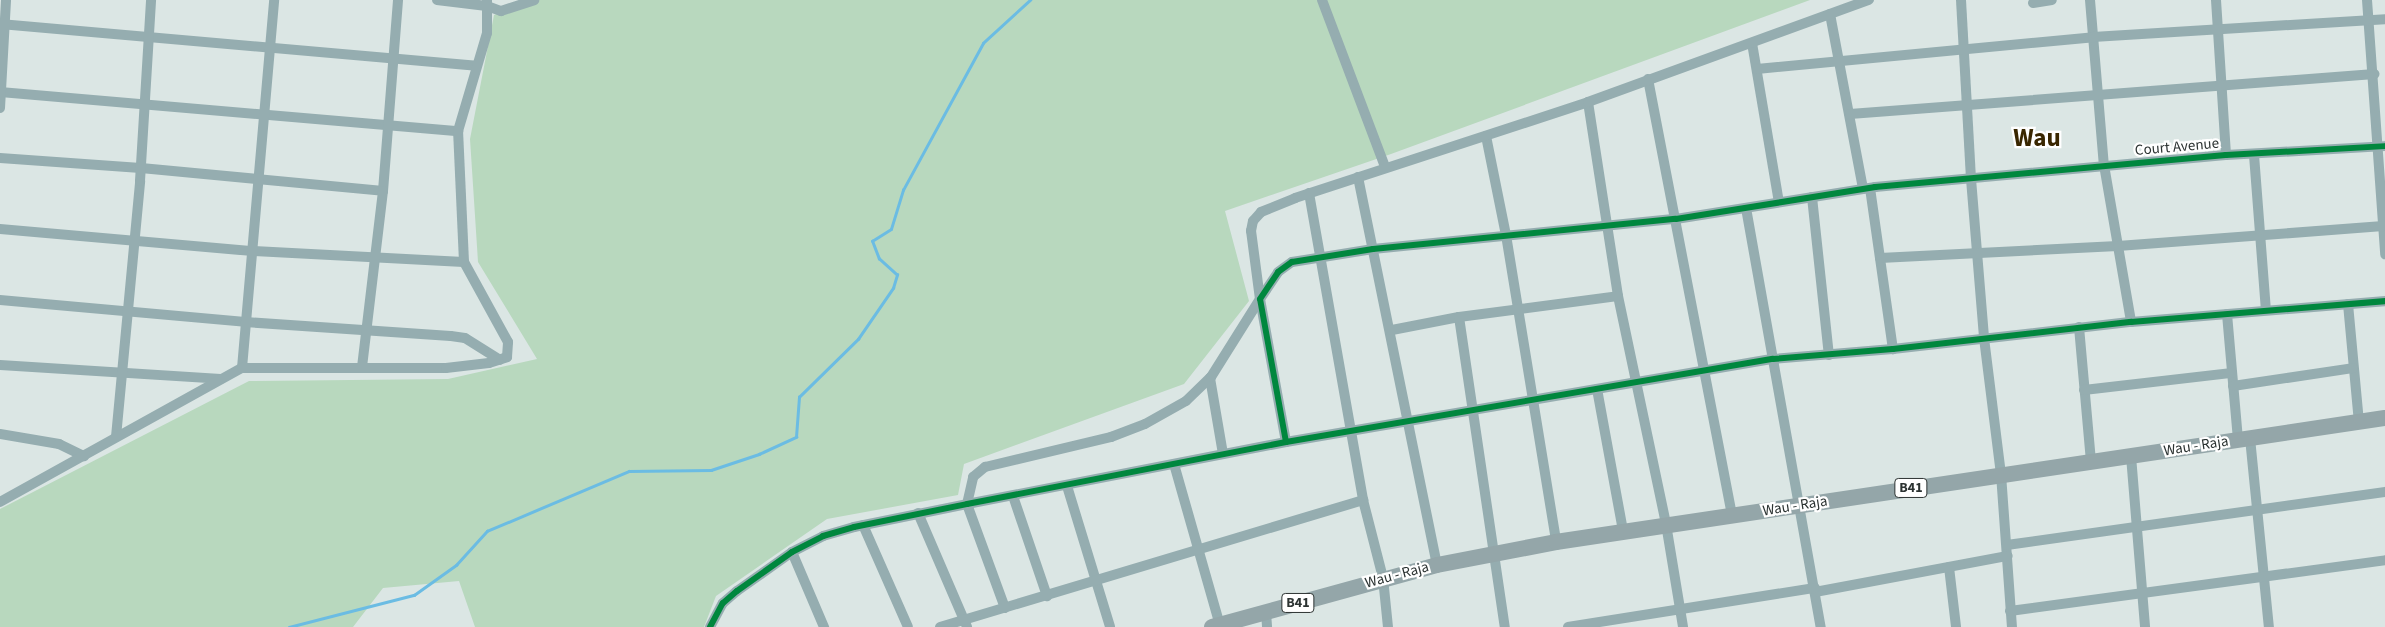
<!DOCTYPE html>
<html>
<head>
<meta charset="utf-8">
<style>
	body { margin:0 }
	#map { position:relative; width:2385px; height:627px; overflow:hidden; background:#dbe6e4; font-family:"Source Sans 3",sans-serif }
	div>[style] { position:absolute }
	.green>* { inset:0; background:#b8d8be }
	.stream>* { height:2.5px; margin:-1.25px; padding:0 1.25px; transform-origin:1.25px; border-radius:1.25px; background:#6bbce3 }
	.street>* { height:10px; margin:-5px; padding:0 5px; transform-origin:5px; border-radius:5px; background:#95adb0 }
	.primary>* { height:16px; margin:-8px; padding:0 8px; transform-origin:8px; border-radius:8px; background:#94a6a9 }
	.cycleway>* { height:6px; margin:-3px; padding:0 3px; transform-origin:3px; border-radius:3px; background:#00873e }
	span { translate:-50% -50%; white-space:nowrap; text-align:center; line-height:1.15; -webkit-text-stroke:4.5px #fff; paint-order:stroke }
	.shield-label span { padding:1px 4px; background:#fff; border:1px solid; border-radius:4px; -webkit-text-stroke-width:0 }
	.shield-label { font-size:14px; color:#2c3332; font-weight:700 }
	.street-label { font-size:15px; color:#2c3332 }
	.town-label { font-size:25px; color:#392600; font-weight:700 }
</style>
</head>
<body>
<div id="map">
	<div class="green">
		<div style="clip-path:polygon(535px 0,1810px 0,1391px 154px,1225px 211px,1249px 301px,1184px 384px,964px 464px,958px 495px,827px 519px,716px 596px,704px 627px,475px 627px,459px 581px,383px 588px,353px 627px,0 627px,0 509px,249px 381px,448px 379px,537px 359px,478px 262px,470px 139px,494px 15px)"></div>
	</div>
	<div class="stream">
		<div style="left:289px;top:627px;width:129px;rotate:-14.4deg"></div>
		<div style="left:414px;top:595px;width:52px;rotate:-35.5deg"></div>
		<div style="left:456px;top:565px;width:46px;rotate:-47.6deg"></div>
		<div style="left:487px;top:531px;width:154px;rotate:-22.9deg"></div>
		<div style="left:629px;top:471px;width:82px;rotate:-0.7deg"></div>
		<div style="left:711px;top:470px;width:51px;rotate:-18.4deg"></div>
		<div style="left:759px;top:454px;width:41px;rotate:-24.7deg"></div>
		<div style="left:796px;top:437px;width:40px;rotate:-85.7deg"></div>
		<div style="left:799px;top:397px;width:83px;rotate:-44.5deg"></div>
		<div style="left:858px;top:339px;width:62px;rotate:-55.5deg"></div>
		<div style="left:893px;top:288px;width:14px;rotate:-73deg"></div>
		<div style="left:897px;top:275px;width:24px;rotate:-138deg"></div>
		<div style="left:879px;top:259px;width:19px;rotate:-111deg"></div>
		<div style="left:872px;top:241px;width:22px;rotate:-32deg"></div>
		<div style="left:891px;top:229px;width:41px;rotate:-72.9deg"></div>
		<div style="left:903px;top:190px;width:167px;rotate:-61.4deg"></div>
		<div style="left:983px;top:43px;width:64px;rotate:-42.5deg"></div>
	</div>
	<div class="street">
		<div style="left:437px;top:0;width:50px;rotate:6.8deg"></div>
		<div style="left:487px;top:6px;width:15px;rotate:20deg"></div>
		<div style="left:501px;top:11px;width:35px;rotate:-18deg"></div>
		<div style="left:1322px;top:0;width:178px;rotate:69.3deg"></div>
		<div style="left:1961px;top:0;width:179px;rotate:86.8deg"></div>
		<div style="left:1971px;top:179px;width:160px;rotate:85.3deg"></div>
		<div style="left:1984px;top:338px;width:137px;rotate:82.9deg"></div>
		<div style="left:2001px;top:474px;width:153px;rotate:85.9deg"></div>
		<div style="left:2090px;top:0;width:166px;rotate:85.2deg"></div>
		<div style="left:2104px;top:165px;width:159px;rotate:80.2deg"></div>
		<div style="left:2216px;top:0;width:155px;rotate:86.3deg"></div>
		<div style="left:2367px;top:0;width:255px;rotate:85.9deg"></div>
		<div style="left:2033px;top:3px;width:19px;rotate:-9deg"></div>
		<div style="left:1830px;top:14px;width:178px;rotate:79.3deg"></div>
		<div style="left:0;top:24px;width:478px;rotate:5deg"></div>
		<div style="left:1752px;top:43px;width:161px;rotate:80.4deg"></div>
		<div style="left:1757px;top:69px;width:338px;rotate:-5.4deg"></div>
		<div style="left:2093px;top:37px;width:293px;rotate:-3.5deg"></div>
		<div style="left:1648px;top:79px;width:445px;rotate:79.1deg"></div>
		<div style="left:0;top:92px;width:460px;rotate:4.9deg"></div>
		<div style="left:1588px;top:102px;width:196px;rotate:81.2deg"></div>
		<div style="left:1618px;top:296px;width:233px;rotate:78.1deg"></div>
		<div style="left:1666px;top:524px;width:104px;rotate:80.6deg"></div>
		<div style="left:0;top:108px;width:108px;rotate:-86.8deg"></div>
		<div style="left:1850px;top:114px;width:526px;rotate:-4.37deg"></div>
		<div style="left:1486px;top:136px;width:101px;rotate:78.6deg"></div>
		<div style="left:1506px;top:235px;width:311px;rotate:80.7deg"></div>
		<div style="left:2254px;top:155px;width:155px;rotate:85.6deg"></div>
		<div style="left:0;top:158px;width:141px;rotate:4.1deg"></div>
		<div style="left:141px;top:168px;width:243px;rotate:5.4deg"></div>
		<div style="left:383px;top:191px;width:192px;rotate:-85.5deg"></div>
		<div style="left:1358px;top:177px;width:396px;rotate:78.5deg"></div>
		<div style="left:1870px;top:188px;width:163px;rotate:81.9deg"></div>
		<div style="left:1309px;top:193px;width:312px;rotate:80deg"></div>
		<div style="left:1363px;top:500px;width:81px;rotate:75.6deg"></div>
		<div style="left:1383px;top:578px;width:49px;rotate:84.2deg"></div>
		<div style="left:1812px;top:197px;width:159px;rotate:83.9deg"></div>
		<div style="left:1746px;top:208px;width:426px;rotate:79.9deg"></div>
		<div style="left:0;top:229px;width:254px;rotate:5deg"></div>
		<div style="left:253px;top:251px;width:211px;rotate:3deg"></div>
		<div style="left:1880px;top:258px;width:238px;rotate:-2.9deg"></div>
		<div style="left:2118px;top:246px;width:266px;rotate:-4.3deg"></div>
		<div style="left:0;top:300px;width:246px;rotate:5.1deg"></div>
		<div style="left:245px;top:322px;width:206px;rotate:3.9deg"></div>
		<div style="left:451px;top:336px;width:14px;rotate:8deg"></div>
		<div style="left:465px;top:338px;width:41px;rotate:32.2deg"></div>
		<div style="left:2348px;top:304px;width:119px;rotate:84.7deg"></div>
		<div style="left:2227px;top:314px;width:126px;rotate:85deg"></div>
		<div style="left:1459px;top:317px;width:313px;rotate:81.6deg"></div>
		<div style="left:2079px;top:327px;width:135px;rotate:84.9deg"></div>
		<div style="left:1392px;top:330px;width:68px;rotate:-11deg"></div>
		<div style="left:1459px;top:317px;width:160px;rotate:-7.5deg"></div>
		<div style="left:0;top:365px;width:221px;rotate:3.6deg"></div>
		<div style="left:362px;top:367px;width:177px;rotate:-83.2deg"></div>
		<div style="left:242px;top:368px;width:369px;rotate:-85deg"></div>
		<div style="left:1210px;top:378px;width:77px;rotate:80.3deg"></div>
		<div style="left:2233px;top:386px;width:121px;rotate:-8.5deg"></div>
		<div style="left:1597px;top:389px;width:144px;rotate:79.6deg"></div>
		<div style="left:2084px;top:390px;width:149px;rotate:-6.6deg"></div>
		<div style="left:0;top:434px;width:60px;rotate:9.6deg"></div>
		<div style="left:59px;top:444px;width:28px;rotate:26deg"></div>
		<div style="left:116px;top:437px;width:257px;rotate:-84.6deg"></div>
		<div style="left:140px;top:181px;width:181px;rotate:-86.5deg"></div>
		<div style="left:2250px;top:438px;width:190px;rotate:84.3deg"></div>
		<div style="left:1286px;top:442px;width:145px;rotate:-100.3deg"></div>
		<div style="left:1260px;top:299px;width:32px;rotate:-56deg"></div>
		<div style="left:1278px;top:272px;width:17px;rotate:-36deg"></div>
		<div style="left:1292px;top:262px;width:82px;rotate:-9.1deg"></div>
		<div style="left:1373px;top:249px;width:304px;rotate:-5.7deg"></div>
		<div style="left:1676px;top:219px;width:202px;rotate:-9.1deg"></div>
		<div style="left:1875px;top:187px;width:352px;rotate:-5.2deg"></div>
		<div style="left:2226px;top:155px;width:159px;rotate:-3.2deg"></div>
		<div style="left:2131px;top:456px;width:172px;rotate:85.3deg"></div>
		<div style="left:1174px;top:464px;width:167px;rotate:74.1deg"></div>
		<div style="left:1067px;top:486px;width:147px;rotate:73deg"></div>
		<div style="left:1013px;top:496px;width:106px;rotate:71.2deg"></div>
		<div style="left:0;top:502px;width:277px;rotate:-29deg"></div>
		<div style="left:242px;top:368px;width:204px"></div>
		<div style="left:446px;top:368px;width:43px;rotate:-6.6deg"></div>
		<div style="left:489px;top:363px;width:19px;rotate:-18deg"></div>
		<div style="left:507px;top:357px;width:15px;rotate:-86deg"></div>
		<div style="left:508px;top:342px;width:91px;rotate:-118.8deg"></div>
		<div style="left:464px;top:262px;width:131px;rotate:-92.6deg"></div>
		<div style="left:458px;top:131px;width:102px;rotate:-73.5deg"></div>
		<div style="left:487px;top:33px;width:33px;rotate:-90deg"></div>
		<div style="left:918px;top:513px;width:124px;rotate:66.7deg"></div>
		<div style="left:863px;top:525px;width:111px;rotate:66.2deg"></div>
		<div style="left:2007px;top:545px;width:382px;rotate:-8deg"></div>
		<div style="left:792px;top:552px;width:82px;rotate:66.9deg"></div>
		<div style="left:1949px;top:567px;width:60px;rotate:83.3deg"></div>
		<div style="left:1815px;top:592px;width:196px;rotate:-10.6deg"></div>
		<div style="left:1005px;top:608px;width:111px;rotate:-110.1deg"></div>
		<div style="left:967px;top:504px;width:28px;rotate:-77deg"></div>
		<div style="left:973px;top:477px;width:16px;rotate:-40deg"></div>
		<div style="left:985px;top:467px;width:130px;rotate:-13.4deg"></div>
		<div style="left:1111px;top:437px;width:36px;rotate:-21deg"></div>
		<div style="left:1145px;top:424px;width:47px;rotate:-29.3deg"></div>
		<div style="left:1186px;top:401px;width:35px;rotate:-44deg"></div>
		<div style="left:1211px;top:377px;width:92px;rotate:-57.9deg"></div>
		<div style="left:1260px;top:299px;width:69px;rotate:-97.5deg"></div>
		<div style="left:1251px;top:231px;width:10px;rotate:-79deg"></div>
		<div style="left:1253px;top:221px;width:12px;rotate:-48deg"></div>
		<div style="left:1261px;top:212px;width:37px;rotate:-22deg"></div>
		<div style="left:1295px;top:198px;width:308px;rotate:-18.1deg"></div>
		<div style="left:1588px;top:102px;width:299px;rotate:-20deg"></div>
		<div style="left:2010px;top:611px;width:378px;rotate:-7.7deg"></div>
		<div style="left:1266px;top:612px;width:15px;rotate:86deg"></div>
		<div style="left:710px;top:627px;width:27px;rotate:-62deg"></div>
		<div style="left:723px;top:603px;width:18px;rotate:-41deg"></div>
		<div style="left:737px;top:591px;width:67px;rotate:-35.3deg"></div>
		<div style="left:792px;top:552px;width:35px;rotate:-27deg"></div>
		<div style="left:823px;top:536px;width:32px;rotate:-16deg"></div>
		<div style="left:854px;top:527px;width:115px;rotate:-11.5deg"></div>
		<div style="left:967px;top:504px;width:325px;rotate:-11deg"></div>
		<div style="left:1286px;top:442px;width:494px;rotate:-9.7deg"></div>
		<div style="left:1773px;top:359px;width:120px;rotate:-4.8deg"></div>
		<div style="left:1893px;top:349px;width:240px;rotate:-6.5deg"></div>
		<div style="left:2131px;top:322px;width:255px;rotate:-4.7deg"></div>
		<div style="left:940px;top:627px;width:442px;rotate:-16.7deg"></div>
		<div style="left:1568px;top:627px;width:250px;rotate:-9deg"></div>
	</div>
	<div class="primary">
		<div style="left:1212px;top:627px;width:233px;rotate:-15.4deg"></div>
		<div style="left:1437px;top:565px;width:121px;rotate:-10.9deg"></div>
		<div style="left:1556px;top:542px;width:838px;rotate:-8.51deg"></div>
	</div>
	<div class="cycleway">
		<div style="left:1286px;top:442px;width:145px;rotate:-100.3deg"></div>
		<div style="left:1260px;top:299px;width:32px;rotate:-56deg"></div>
		<div style="left:1278px;top:272px;width:17px;rotate:-36deg"></div>
		<div style="left:1292px;top:262px;width:82px;rotate:-9.1deg"></div>
		<div style="left:1373px;top:249px;width:304px;rotate:-5.7deg"></div>
		<div style="left:1676px;top:219px;width:202px;rotate:-9.1deg"></div>
		<div style="left:1875px;top:187px;width:352px;rotate:-5.2deg"></div>
		<div style="left:2226px;top:155px;width:159px;rotate:-3.2deg"></div>
		<div style="left:710px;top:627px;width:27px;rotate:-62deg"></div>
		<div style="left:723px;top:603px;width:18px;rotate:-41deg"></div>
		<div style="left:737px;top:591px;width:67px;rotate:-35.3deg"></div>
		<div style="left:792px;top:552px;width:35px;rotate:-27deg"></div>
		<div style="left:823px;top:536px;width:32px;rotate:-16deg"></div>
		<div style="left:854px;top:527px;width:115px;rotate:-11.5deg"></div>
		<div style="left:967px;top:504px;width:325px;rotate:-11deg"></div>
		<div style="left:1286px;top:442px;width:494px;rotate:-9.7deg"></div>
		<div style="left:1773px;top:359px;width:120px;rotate:-4.8deg"></div>
		<div style="left:1893px;top:349px;width:240px;rotate:-6.5deg"></div>
		<div style="left:2131px;top:322px;width:255px;rotate:-4.7deg"></div>
	</div>
	<div class="shield-label">
		<span style="left:1911px;top:488px">B41</span>
		<span style="left:1298px;top:603px">B41</span>
	</div>
	<div class="street-label">
		<span style="left:2177px;top:147px;rotate:-5deg">Court Avenue</span>
		<span style="left:2196px;top:446px;rotate:-9deg">Wau - Raja</span>
		<span style="left:1795px;top:506px;rotate:-9deg">Wau - Raja</span>
		<span style="left:1397px;top:575px;rotate:-15deg">Wau - Raja</span>
	</div>
	<div class="town-label">
		<span style="left:2037px;top:138px">Wau</span>
	</div>
</div>
</body>
</html>
